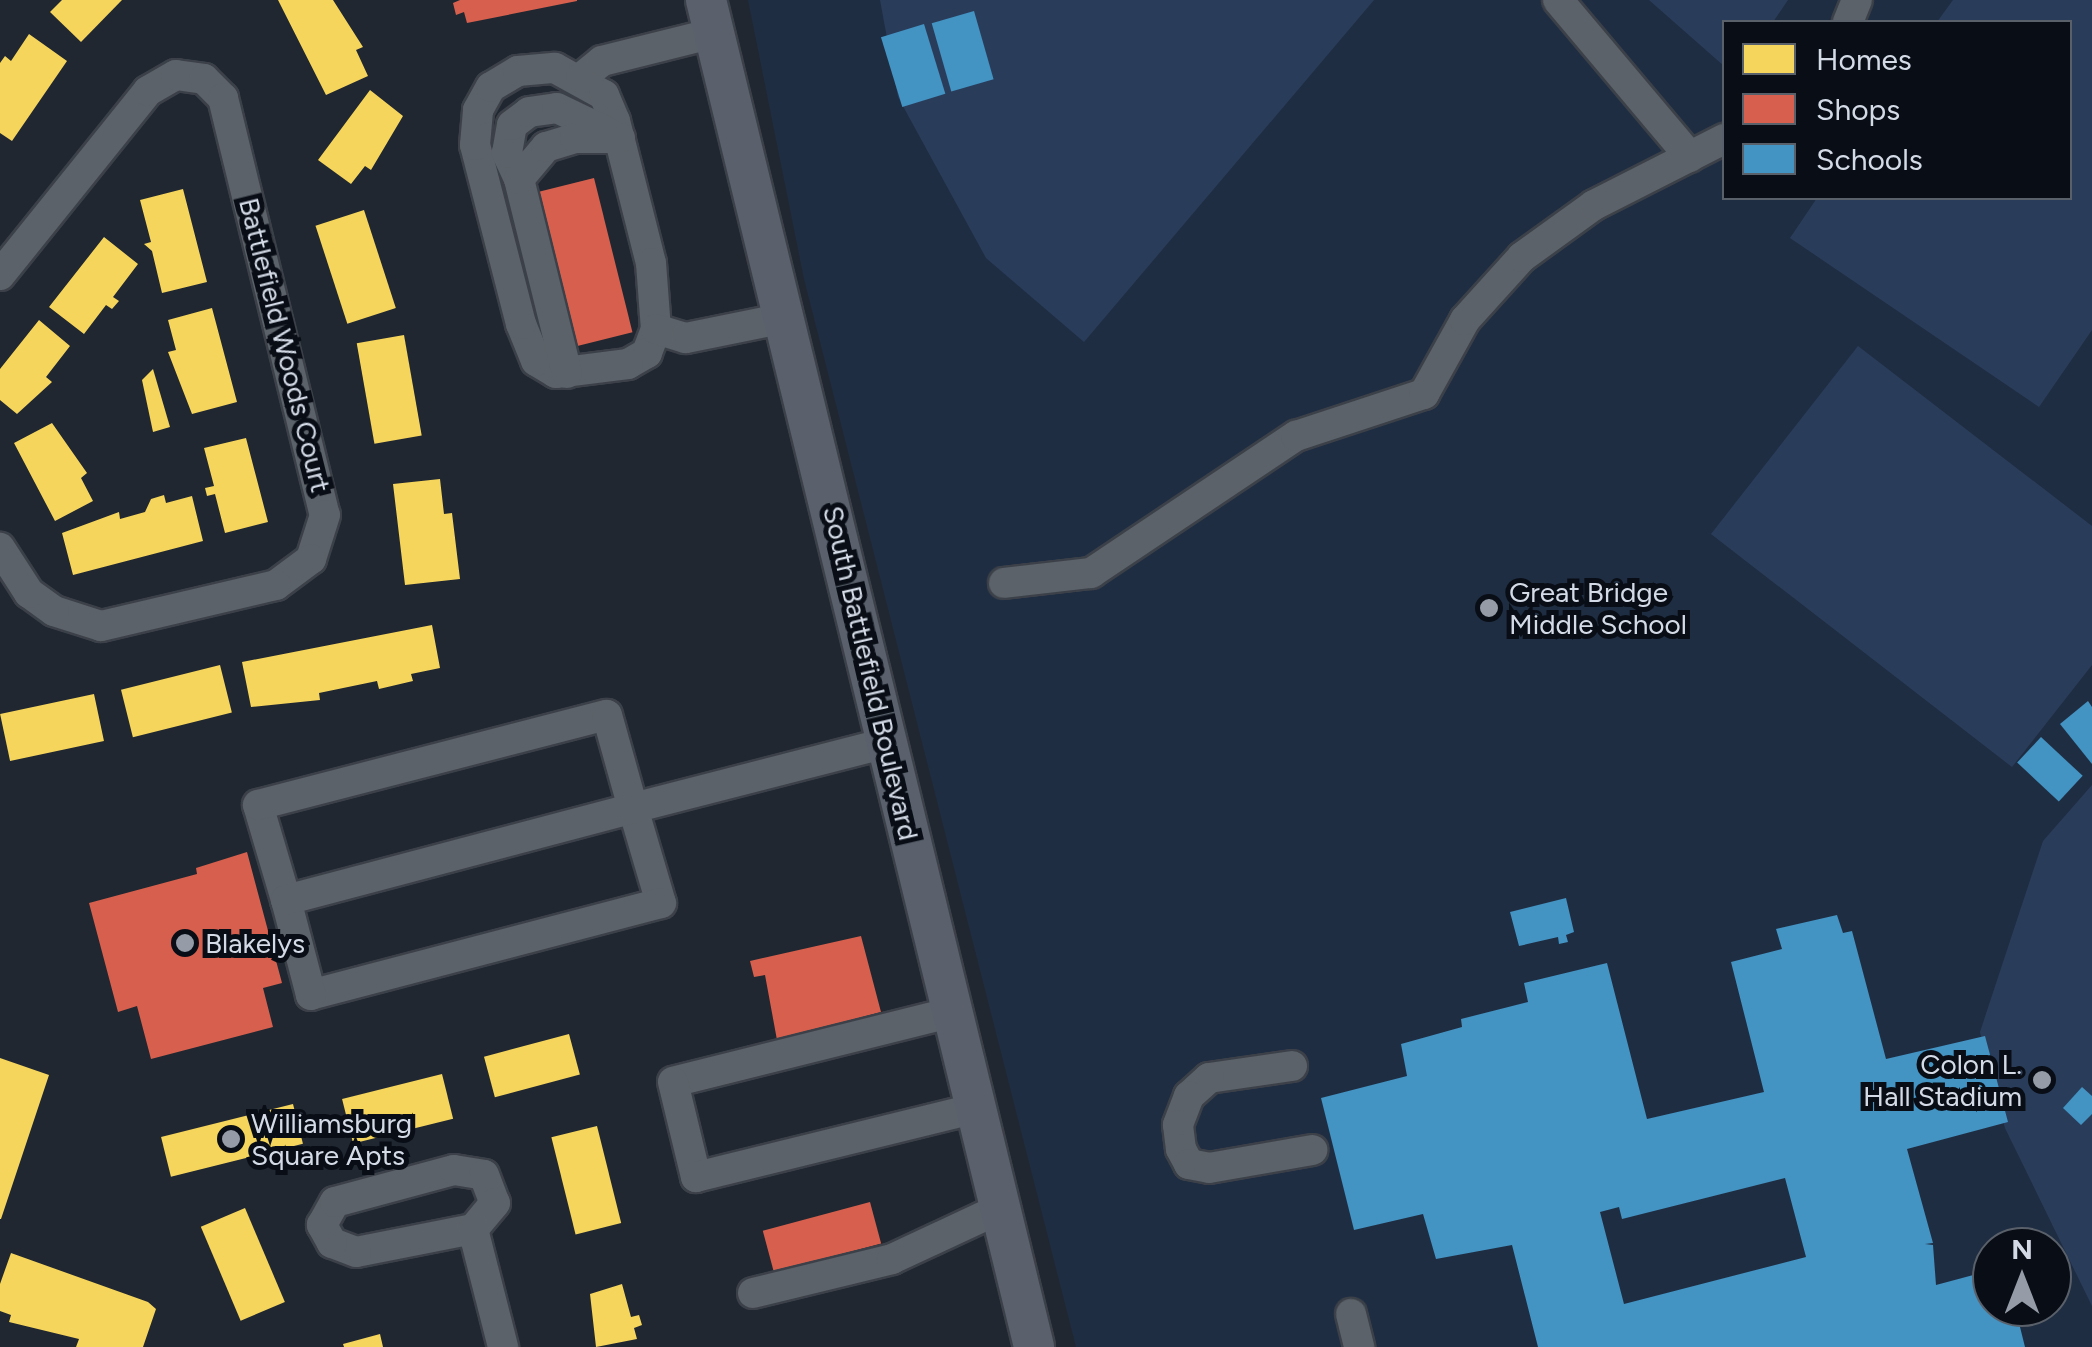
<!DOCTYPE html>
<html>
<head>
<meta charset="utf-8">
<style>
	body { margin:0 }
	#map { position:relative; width:2092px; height:1347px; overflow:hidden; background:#202731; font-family:Figtree,sans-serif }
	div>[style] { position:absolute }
	.built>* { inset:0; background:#1f2d42 }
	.green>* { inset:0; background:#293d5b }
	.homes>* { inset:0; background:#f6d55c; transform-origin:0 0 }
	.shops>* { inset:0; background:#d6604d; transform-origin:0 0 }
	.schools>* { inset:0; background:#4393c3; transform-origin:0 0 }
	.roads { filter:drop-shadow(2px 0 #3c4149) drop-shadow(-2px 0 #3c4149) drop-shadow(0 2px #3c4149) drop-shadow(0 -2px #3c4149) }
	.minor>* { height:30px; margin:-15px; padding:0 15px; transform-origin:15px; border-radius:15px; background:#5c6269 }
	.major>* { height:40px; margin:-20px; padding:0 20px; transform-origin:20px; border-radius:20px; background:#5a616c }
	.dots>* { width:28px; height:28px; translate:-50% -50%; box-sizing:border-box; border:5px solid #090e16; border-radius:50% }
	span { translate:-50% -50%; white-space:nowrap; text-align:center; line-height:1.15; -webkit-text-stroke:10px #090e16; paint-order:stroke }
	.street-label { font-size:28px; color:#d4dbe7 }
	.poi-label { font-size:28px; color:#d4dbe7 }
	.left { translate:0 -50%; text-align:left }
	.right { translate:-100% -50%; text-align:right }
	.legend { position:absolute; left:1722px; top:20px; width:350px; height:180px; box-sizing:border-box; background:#090e16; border:2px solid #5a606a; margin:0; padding:12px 18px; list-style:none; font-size:30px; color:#d4dbe7 }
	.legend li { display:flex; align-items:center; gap:20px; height:50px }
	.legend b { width:50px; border:2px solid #5a606a }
	.north { position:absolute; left:1972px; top:1227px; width:100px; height:100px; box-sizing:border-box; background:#090e16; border:2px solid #5a606a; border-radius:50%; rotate:0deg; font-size:28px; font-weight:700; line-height:40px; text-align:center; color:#d4dbe7 }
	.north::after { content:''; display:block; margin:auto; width:35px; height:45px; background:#959ca7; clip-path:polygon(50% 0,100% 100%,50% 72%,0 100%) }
</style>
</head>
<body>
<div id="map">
	<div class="built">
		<div style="clip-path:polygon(evenodd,748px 0,2092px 0,2092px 1347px,1076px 1347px,804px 279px,748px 0,1724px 22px,2070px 22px,2070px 198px,1724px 198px,1724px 22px,748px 0,1992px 1247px,2052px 1247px,2052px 1307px,1992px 1307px,1992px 1247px)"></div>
	</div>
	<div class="green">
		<div style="clip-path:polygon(880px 0,1374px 0,1084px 342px,986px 258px,898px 97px)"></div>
		<div style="clip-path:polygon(1649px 0,1788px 0,1773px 22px,1724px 22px,1724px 66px)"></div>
		<div style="clip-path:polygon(1953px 0,2092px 0,2092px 330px,2039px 407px,1790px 238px,1817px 198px,2070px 198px,2070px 22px,1937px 22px)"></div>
		<div style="clip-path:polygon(1858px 346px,2092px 526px,2092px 665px,2012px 767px,1711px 534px)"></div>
		<div style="clip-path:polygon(2092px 785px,2092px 1306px,2005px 1128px,1980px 1032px,2043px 841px)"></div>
	</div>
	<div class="homes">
		<div style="clip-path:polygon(62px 0,122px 0,81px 42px,50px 12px)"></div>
		<div style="clip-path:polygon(278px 0,333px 0,363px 47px,356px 50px,368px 76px,326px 95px)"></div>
		<div style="clip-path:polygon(29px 34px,67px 61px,12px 141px,0 133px,0 63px,5px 56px,11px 61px)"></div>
		<div style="clip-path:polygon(370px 90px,403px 116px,371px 170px,365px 166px,351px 184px,318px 160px)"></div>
		<div style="clip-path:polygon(183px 189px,207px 282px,162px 293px,152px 251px,144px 244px,151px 242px,140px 200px)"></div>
		<div style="left:364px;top:210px;width:103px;height:51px;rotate:72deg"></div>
		<div style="clip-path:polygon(104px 237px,138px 264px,113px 297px,119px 301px,112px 309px,106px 305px,84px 334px,49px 307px)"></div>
		<div style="clip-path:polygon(212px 308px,237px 402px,192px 414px,168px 352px,176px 350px,168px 320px)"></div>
		<div style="clip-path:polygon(39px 320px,70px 346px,46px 377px,52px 382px,17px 414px,0 400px,0 369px)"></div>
		<div style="left:404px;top:335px;width:102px;height:48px;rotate:80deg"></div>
		<div style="clip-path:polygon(153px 369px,170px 427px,153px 432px,142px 380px)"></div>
		<div style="clip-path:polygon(52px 423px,87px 473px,81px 478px,93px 501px,55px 521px,14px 443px)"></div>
		<div style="clip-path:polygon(246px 438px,268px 522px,225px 533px,215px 494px,207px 496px,205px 488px,214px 486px,204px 448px)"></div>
		<div style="clip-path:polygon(440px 479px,444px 514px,452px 513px,460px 579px,405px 585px,393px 484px)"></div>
		<div style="clip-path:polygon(164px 495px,166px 503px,192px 496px,203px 541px,73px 575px,62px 533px,119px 512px,120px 519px,145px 512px,151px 499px)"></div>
		<div style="clip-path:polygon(432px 625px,440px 668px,411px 674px,413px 681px,379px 689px,377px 681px,319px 693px,320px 700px,251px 707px,242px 662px)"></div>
		<div style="left:220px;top:665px;width:49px;height:102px;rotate:76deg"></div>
		<div style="left:94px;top:694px;width:48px;height:96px;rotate:78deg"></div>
		<div style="left:569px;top:1034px;width:42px;height:88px;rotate:75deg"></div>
		<div style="clip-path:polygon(0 1058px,49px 1075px,1px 1219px,0 1219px)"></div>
		<div style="left:442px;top:1074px;width:46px;height:103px;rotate:76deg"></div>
		<div style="left:293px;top:1104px;width:41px;height:136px;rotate:76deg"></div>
		<div style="left:597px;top:1126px;width:100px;height:47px;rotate:76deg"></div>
		<div style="left:245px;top:1208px;width:102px;height:48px;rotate:67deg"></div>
		<div style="clip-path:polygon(11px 1253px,148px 1302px,156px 1309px,143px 1347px,76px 1347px,79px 1339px,9px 1322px,11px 1315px,0 1311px,0 1284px)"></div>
		<div style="clip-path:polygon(622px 1284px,631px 1317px,639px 1315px,642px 1325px,634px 1328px,637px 1339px,596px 1347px,590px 1294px)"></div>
		<div style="clip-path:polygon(380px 1334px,383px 1347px,344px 1347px,343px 1344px)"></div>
	</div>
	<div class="shops">
		<div style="clip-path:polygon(460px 0,577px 0,577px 1px,467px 23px,464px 12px,456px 15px,453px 3px)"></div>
		<div style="left:594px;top:178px;width:159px;height:65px;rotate:76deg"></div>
		<div style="clip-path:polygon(247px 852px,282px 983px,263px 988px,273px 1027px,151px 1059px,137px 1006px,118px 1012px,89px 903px,197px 874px,196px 868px)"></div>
		<div style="clip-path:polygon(861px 936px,881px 1012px,777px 1040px,765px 975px,754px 977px,750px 961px)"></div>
		<div style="left:870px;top:1202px;width:43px;height:111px;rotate:75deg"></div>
	</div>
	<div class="schools">
		<div style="left:974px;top:11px;width:71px;height:44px;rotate:74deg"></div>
		<div style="left:924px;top:24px;width:73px;height:45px;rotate:73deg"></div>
		<div style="clip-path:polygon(2088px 701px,2092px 707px,2092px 764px,2060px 724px)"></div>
		<div style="left:2041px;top:737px;width:57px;height:35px;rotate:43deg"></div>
		<div style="clip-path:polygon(1566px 898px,1574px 932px,1566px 935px,1568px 942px,1559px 944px,1558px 937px,1519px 946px,1510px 912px)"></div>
		<div style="clip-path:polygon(evenodd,1837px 915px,1843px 933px,1852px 931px,1886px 1059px,1985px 1036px,2008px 1122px,1907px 1149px,1933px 1243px,1925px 1244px,1933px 1245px,1936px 1285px,1992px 1270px,1992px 1307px,2015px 1307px,2025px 1347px,1538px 1347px,1512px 1245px,1436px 1259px,1423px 1214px,1354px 1230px,1321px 1098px,1407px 1076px,1401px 1044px,1462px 1027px,1461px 1019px,1528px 1002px,1524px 983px,1607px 963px,1647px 1119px,1764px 1092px,1731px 962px,1782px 949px,1776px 929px,1837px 915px,1785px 1178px,1806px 1257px,1624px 1304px,1600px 1212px,1619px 1207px,1622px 1219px,1785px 1178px)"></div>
		<div style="clip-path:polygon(2082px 1087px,2092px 1096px,2092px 1114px,2081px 1125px,2063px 1108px)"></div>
	</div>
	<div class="roads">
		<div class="minor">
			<div style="left:1558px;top:0;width:205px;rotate:49.9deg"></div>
			<div style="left:1848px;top:22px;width:24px;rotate:-68deg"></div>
			<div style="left:555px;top:68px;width:56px;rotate:28.9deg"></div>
			<div style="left:604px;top:95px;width:28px;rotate:67deg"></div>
			<div style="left:615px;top:121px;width:146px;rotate:75.8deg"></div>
			<div style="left:651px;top:263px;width:66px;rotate:85.7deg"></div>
			<div style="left:656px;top:329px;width:26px;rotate:111deg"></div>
			<div style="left:647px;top:353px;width:22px;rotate:150deg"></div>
			<div style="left:628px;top:364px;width:73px;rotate:172.9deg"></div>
			<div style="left:556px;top:373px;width:23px;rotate:-149deg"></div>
			<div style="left:536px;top:361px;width:40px;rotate:-112deg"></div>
			<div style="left:521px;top:324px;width:185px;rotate:-104.4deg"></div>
			<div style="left:475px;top:145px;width:35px;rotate:-85deg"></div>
			<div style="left:478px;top:110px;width:26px;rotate:-61deg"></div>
			<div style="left:491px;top:87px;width:31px;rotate:-31deg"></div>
			<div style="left:518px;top:71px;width:37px;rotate:-5deg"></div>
			<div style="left:581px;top:78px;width:27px;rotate:-39deg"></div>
			<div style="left:602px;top:61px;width:115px;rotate:-14deg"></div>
			<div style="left:519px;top:179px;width:29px;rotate:-115deg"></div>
			<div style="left:507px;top:153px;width:28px;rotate:-80deg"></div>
			<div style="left:512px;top:125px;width:21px;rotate:-37deg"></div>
			<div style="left:529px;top:112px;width:28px;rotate:-8deg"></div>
			<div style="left:557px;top:108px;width:62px;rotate:25.7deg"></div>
			<div style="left:0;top:275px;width:236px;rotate:-51.2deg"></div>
			<div style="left:148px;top:91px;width:32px;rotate:-30deg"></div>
			<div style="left:176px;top:75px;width:28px;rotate:8deg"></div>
			<div style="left:204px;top:79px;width:27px;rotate:45deg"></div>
			<div style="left:223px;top:98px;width:429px;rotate:76.3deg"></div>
			<div style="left:325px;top:515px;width:46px;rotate:107.7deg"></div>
			<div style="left:311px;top:559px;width:44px;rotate:143.4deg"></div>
			<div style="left:276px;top:585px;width:180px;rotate:166.8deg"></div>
			<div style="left:101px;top:626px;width:49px;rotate:-162.3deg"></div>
			<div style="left:54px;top:611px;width:31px;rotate:-144deg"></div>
			<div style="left:29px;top:593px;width:54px;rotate:-122.8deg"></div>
			<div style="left:656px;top:329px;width:31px;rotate:17deg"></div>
			<div style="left:686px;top:338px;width:101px;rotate:-11.4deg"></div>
			<div style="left:567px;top:373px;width:200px;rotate:-103.9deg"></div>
			<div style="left:519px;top:179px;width:42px;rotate:-49.8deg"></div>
			<div style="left:546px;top:147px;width:30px;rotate:-17deg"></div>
			<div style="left:575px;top:138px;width:45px"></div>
			<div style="left:1004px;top:583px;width:88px;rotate:-6.6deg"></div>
			<div style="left:1091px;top:573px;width:247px;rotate:-33.8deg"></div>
			<div style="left:1296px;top:436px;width:135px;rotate:-18.2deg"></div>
			<div style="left:1424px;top:394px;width:85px;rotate:-61deg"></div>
			<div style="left:1465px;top:320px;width:85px;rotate:-47.9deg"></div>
			<div style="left:1522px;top:257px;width:89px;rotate:-35.8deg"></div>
			<div style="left:1594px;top:205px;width:146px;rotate:-26.9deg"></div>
			<div style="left:286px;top:900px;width:99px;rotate:-106.4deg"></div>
			<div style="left:258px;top:805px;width:360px;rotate:-14.5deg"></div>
			<div style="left:607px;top:715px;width:97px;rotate:74.4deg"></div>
			<div style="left:633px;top:808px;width:99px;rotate:73.6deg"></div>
			<div style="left:661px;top:903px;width:362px;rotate:165.3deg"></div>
			<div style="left:311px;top:995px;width:98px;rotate:-104.7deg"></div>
			<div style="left:286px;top:900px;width:359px;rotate:-14.8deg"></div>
			<div style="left:633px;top:808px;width:262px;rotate:-14.4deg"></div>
			<div style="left:949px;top:1013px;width:284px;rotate:166deg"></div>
			<div style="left:673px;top:1082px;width:98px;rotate:76.4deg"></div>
			<div style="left:696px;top:1177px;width:285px;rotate:-13.8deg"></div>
			<div style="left:1292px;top:1066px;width:84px;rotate:171.8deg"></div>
			<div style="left:1209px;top:1078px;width:27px;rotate:138deg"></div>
			<div style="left:1189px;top:1096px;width:31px;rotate:111deg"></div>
			<div style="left:1178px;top:1125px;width:24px;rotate:83deg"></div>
			<div style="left:1181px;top:1149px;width:17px;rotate:62deg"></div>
			<div style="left:1189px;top:1164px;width:20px;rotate:11deg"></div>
			<div style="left:1209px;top:1168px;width:105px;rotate:-9.9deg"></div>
			<div style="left:473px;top:1229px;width:119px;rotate:168.9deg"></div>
			<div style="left:356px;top:1252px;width:26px;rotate:-159deg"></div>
			<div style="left:332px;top:1243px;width:21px;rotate:-119deg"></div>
			<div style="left:322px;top:1225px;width:26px;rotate:-61deg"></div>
			<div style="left:335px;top:1202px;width:123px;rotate:-15.1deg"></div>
			<div style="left:454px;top:1170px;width:30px;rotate:9deg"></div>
			<div style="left:484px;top:1175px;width:30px;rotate:69deg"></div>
			<div style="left:495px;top:1203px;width:34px;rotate:130deg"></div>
			<div style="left:473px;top:1229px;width:122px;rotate:75.7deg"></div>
			<div style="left:753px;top:1293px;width:143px;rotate:-13.7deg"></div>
			<div style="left:892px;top:1259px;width:118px;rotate:-25deg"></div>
			<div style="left:1351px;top:1314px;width:34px;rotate:76deg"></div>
		</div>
		<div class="major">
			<div style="left:706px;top:0;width:1386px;rotate:76.31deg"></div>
		</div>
	</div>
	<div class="dots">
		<div style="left:1489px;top:608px;background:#959ca7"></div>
		<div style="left:185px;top:943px;background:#959ca7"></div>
		<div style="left:2042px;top:1080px;background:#959ca7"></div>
		<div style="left:231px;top:1139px;background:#959ca7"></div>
	</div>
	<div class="street-label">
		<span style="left:285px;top:345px;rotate:76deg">Battlefield Woods Court</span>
		<span style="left:871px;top:673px;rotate:77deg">South Battlefield Boulevard</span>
	</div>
	<div class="poi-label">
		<span class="left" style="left:1509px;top:608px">Great Bridge<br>Middle School</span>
		<span class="left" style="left:205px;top:943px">Blakelys</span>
		<span class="right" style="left:2022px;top:1080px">Colon L.<br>Hall Stadium</span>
		<span class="left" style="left:251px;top:1139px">Williamsburg<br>Square Apts</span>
	</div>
	<ul class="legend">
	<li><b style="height:28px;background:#f6d55c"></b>Homes</li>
	<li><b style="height:28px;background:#d6604d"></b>Shops</li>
	<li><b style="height:28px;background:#4393c3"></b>Schools</li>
	</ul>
	<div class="north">N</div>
</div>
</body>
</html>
